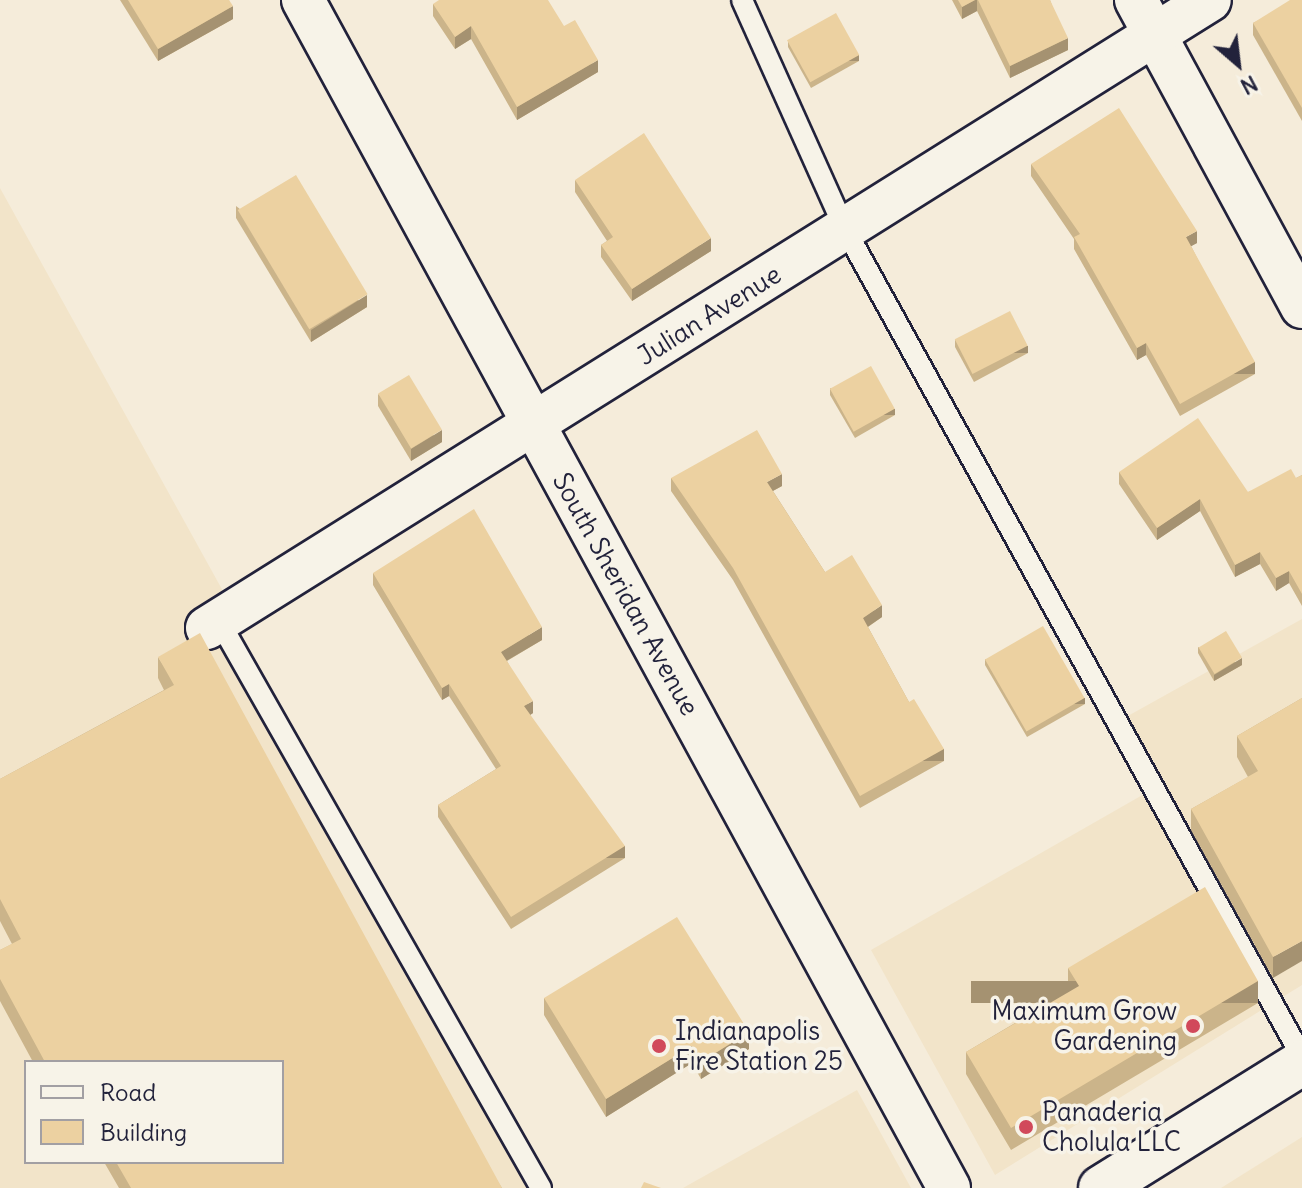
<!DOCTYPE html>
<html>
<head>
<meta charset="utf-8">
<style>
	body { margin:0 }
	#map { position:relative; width:1302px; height:1188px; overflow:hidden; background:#f5ecda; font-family:Delius,sans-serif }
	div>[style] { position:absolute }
	.built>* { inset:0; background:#f2e4c9 }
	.roads { filter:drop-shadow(2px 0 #22223b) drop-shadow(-2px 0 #22223b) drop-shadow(0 2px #22223b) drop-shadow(0 -2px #22223b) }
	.service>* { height:20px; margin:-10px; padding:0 10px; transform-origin:10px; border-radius:10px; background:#f7f3e8 }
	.minor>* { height:42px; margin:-21px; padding:0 21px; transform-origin:21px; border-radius:21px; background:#f7f3e8 }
	.primary>* { height:44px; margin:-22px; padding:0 22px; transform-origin:22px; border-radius:22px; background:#f7f3e8 }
	.wall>* { inset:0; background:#cbb48a }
	.shaded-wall>* { inset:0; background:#a59271; transform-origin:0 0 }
	.building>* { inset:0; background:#ecd1a1; transform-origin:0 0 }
	.dots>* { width:22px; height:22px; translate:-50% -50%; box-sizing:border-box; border:4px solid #f7f3e8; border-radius:50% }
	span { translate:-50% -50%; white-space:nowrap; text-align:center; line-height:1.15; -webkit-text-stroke:7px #f7f3e8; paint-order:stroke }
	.street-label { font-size:26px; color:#22223b }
	.poi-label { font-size:26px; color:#22223b }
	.right { translate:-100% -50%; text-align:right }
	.left { translate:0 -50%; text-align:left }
	.legend { position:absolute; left:24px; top:1060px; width:260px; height:104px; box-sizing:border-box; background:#f7f3e8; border:2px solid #a29fa3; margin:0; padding:10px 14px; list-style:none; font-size:24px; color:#22223b }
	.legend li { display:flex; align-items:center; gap:16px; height:40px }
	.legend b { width:40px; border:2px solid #a29fa3 }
	.north { position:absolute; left:1198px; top:24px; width:80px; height:80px; -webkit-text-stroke:6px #f7f3e8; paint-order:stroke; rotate:152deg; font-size:22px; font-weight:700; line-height:32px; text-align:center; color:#22223b }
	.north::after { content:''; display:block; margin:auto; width:28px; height:36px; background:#22223b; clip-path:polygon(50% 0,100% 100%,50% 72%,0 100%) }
</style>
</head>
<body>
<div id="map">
	<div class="built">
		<div style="clip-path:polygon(evenodd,0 188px,234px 611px,219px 621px,541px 1188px,0 1188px,0 188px,26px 1062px,282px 1062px,282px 1162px,26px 1162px,26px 1062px)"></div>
		<div style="clip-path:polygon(1302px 619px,1302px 985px,995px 1175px,871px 950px,1153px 789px,1117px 722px)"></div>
		<div style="clip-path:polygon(857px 1090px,911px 1188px,683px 1188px)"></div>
		<div style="clip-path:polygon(1302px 1137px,1302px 1188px,1221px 1188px)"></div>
	</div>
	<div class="roads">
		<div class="service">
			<div style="left:742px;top:0;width:251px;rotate:65.8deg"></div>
			<div style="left:845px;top:229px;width:946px;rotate:61.1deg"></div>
			<div style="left:219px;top:621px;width:652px;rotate:60.41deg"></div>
		</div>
		<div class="minor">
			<div style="left:303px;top:0;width:1352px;rotate:61.46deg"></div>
			<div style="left:1136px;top:0;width:349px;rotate:61.6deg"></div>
			<div style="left:207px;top:628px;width:1183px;rotate:-32.05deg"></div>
		</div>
		<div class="primary">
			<div style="left:1101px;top:1188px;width:237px;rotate:-31.9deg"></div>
		</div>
	</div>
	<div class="wall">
		<div style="clip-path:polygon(120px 0,229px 0,233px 19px,158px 61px)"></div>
		<div style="clip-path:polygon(952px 0,1050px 0,1068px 50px,1010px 78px,977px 11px,962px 19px)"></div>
		<div style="clip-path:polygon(1302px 0,1302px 121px,1253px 35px,1253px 23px)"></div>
		<div style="clip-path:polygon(433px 4px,564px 26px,598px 72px,517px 120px,471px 39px,455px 49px,433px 16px)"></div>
		<div style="clip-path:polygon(788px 41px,859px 61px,811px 88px,788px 47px)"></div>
		<div style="clip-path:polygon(1031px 164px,1197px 243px,1191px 246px,1255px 374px,1180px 416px,1146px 355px,1137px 360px,1074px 249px,1074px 239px,1031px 176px)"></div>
		<div style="clip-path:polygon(575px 180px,711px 251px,632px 301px,601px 257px,601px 245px,607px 241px,575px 192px)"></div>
		<div style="clip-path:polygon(236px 206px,367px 307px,311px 342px,236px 218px)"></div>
		<div style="clip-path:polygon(955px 340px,1028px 353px,974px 382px,955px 347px)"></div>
		<div style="clip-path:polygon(830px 388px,895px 415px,855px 438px,830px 395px)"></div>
		<div style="clip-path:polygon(378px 394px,442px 442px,411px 461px,378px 406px)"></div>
		<div style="clip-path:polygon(1119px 472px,1248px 492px,1296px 478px,1302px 475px,1302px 606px,1289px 583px,1276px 591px,1260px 564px,1235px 577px,1200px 511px,1157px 540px,1119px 484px)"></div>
		<div style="clip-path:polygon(671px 478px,782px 486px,773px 491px,825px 572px,882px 617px,868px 627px,909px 702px,944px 761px,860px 808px,733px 580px,671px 491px)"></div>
		<div style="clip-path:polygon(373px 573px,542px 640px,507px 661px,533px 713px,530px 715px,625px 858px,511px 929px,438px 817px,438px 805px,496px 769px,449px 696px,442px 700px,373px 585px)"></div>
		<div style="clip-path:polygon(1198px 647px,1242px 665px,1214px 681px,1198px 653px)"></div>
		<div style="clip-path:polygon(158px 657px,502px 1188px,119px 1188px,104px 1162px,282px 1162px,282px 1062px,33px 1062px,0 1001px,0 950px,12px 944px,0 921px,0 779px,164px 690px,158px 678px)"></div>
		<div style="clip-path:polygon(985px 659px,1085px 704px,1027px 737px,985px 665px)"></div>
		<div style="clip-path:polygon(1302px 698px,1273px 978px,1191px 830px,1191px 809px,1248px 777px,1237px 757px,1237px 736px)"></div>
		<div style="clip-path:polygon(1068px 968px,1258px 1003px,1011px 1150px,966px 1074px,966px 1052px,1069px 991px,1068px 989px)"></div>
		<div style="clip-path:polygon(544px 998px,749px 1049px,701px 1079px,692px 1063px,606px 1117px,544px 1015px)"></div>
	</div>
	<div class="shaded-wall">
		<div style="clip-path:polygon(975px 0,977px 0,977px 11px,962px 19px,962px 7px)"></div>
		<div style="clip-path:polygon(233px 6px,233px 19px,158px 61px,158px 49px)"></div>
		<div style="clip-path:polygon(471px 26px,471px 39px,455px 49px,455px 37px)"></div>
		<div style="clip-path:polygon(1068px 38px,1068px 50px,1010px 78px,1010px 66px)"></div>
		<div style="left:859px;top:55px;width:6px;height:55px;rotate:90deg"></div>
		<div style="clip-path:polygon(598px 60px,598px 72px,517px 120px,517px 107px)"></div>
		<div style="clip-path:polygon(1197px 231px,1197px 243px,1186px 249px,1186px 237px)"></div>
		<div style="clip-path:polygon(711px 238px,711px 251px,632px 301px,632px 289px)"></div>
		<div style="clip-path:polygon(367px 295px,367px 307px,311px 342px,311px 330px)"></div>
		<div style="clip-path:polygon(1146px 343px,1146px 355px,1137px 360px,1137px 348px)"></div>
		<div style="left:1028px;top:346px;width:7px;height:61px;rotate:90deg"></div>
		<div style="left:1255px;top:362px;width:12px;height:86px;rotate:90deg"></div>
		<div style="left:895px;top:409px;width:6px;height:46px;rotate:90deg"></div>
		<div style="clip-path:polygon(442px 430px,442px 442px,411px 461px,411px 449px)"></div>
		<div style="clip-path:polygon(782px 474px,782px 486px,767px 494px,767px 482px)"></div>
		<div style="clip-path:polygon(1200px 499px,1200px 511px,1157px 540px,1157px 528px)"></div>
		<div style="clip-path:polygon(1260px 552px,1260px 564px,1235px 577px,1235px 565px)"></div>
		<div style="clip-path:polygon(1289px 571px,1289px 583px,1276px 591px,1276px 578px)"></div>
		<div style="clip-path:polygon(882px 605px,882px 617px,863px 630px,863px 618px)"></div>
		<div style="clip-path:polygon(542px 627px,542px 640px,501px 664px,501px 652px)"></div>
		<div style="clip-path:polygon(1242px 658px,1242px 665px,1214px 681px,1214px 675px)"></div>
		<div style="clip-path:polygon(449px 684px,449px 696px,442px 700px,442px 688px)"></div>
		<div style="left:1085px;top:698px;width:6px;height:67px;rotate:90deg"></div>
		<div style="clip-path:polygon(533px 701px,533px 713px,524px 719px,524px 706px)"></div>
		<div style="left:944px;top:749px;width:12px;height:96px;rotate:90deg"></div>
		<div style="left:625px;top:846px;width:12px;height:134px;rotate:90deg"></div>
		<div style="clip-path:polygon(1302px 941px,1302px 961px,1273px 978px,1273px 957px)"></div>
		<div style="left:1258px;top:981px;width:22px;height:287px;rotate:90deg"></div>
		<div style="clip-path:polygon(749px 1032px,749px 1049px,701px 1079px,701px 1062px)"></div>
		<div style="clip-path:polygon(692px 1046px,692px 1063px,606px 1117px,606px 1099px)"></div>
	</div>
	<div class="building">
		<div style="clip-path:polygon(128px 0,229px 0,233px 6px,158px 49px)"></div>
		<div style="clip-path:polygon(439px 0,548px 0,564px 26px,575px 20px,598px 60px,517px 107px,471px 26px,455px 37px,433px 4px)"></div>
		<div style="clip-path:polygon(958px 0,975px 0,962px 7px)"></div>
		<div style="clip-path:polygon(978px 0,1050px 0,1068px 38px,1010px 66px)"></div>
		<div style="clip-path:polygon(1290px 0,1302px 0,1302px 108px,1253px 23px)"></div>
		<div style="left:836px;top:13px;width:48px;height:56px;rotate:61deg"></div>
		<div style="clip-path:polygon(1119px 108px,1197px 231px,1186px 237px,1255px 362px,1180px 404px,1146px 343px,1137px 348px,1074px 237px,1080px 234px,1031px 164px)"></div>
		<div style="clip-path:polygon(644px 133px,711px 238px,632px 289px,601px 245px,613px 237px,575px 180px)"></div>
		<div style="left:296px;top:175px;width:139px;height:68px;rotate:59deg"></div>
		<div style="left:1010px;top:311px;width:39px;height:62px;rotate:63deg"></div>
		<div style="left:871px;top:366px;width:49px;height:47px;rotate:61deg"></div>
		<div style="left:409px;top:375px;width:64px;height:36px;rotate:59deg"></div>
		<div style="clip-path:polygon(1198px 418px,1248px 492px,1291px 469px,1296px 478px,1302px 475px,1302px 594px,1289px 571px,1276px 578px,1260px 552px,1235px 565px,1200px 499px,1157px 528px,1119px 472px)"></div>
		<div style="clip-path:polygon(757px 430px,782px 474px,767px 482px,825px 572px,852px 555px,882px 605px,863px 618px,909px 702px,914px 699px,944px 749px,860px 796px,733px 568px,671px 478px)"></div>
		<div style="clip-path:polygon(474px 509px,542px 627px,501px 652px,533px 701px,524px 706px,625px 846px,511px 917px,438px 805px,501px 766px,449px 684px,442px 688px,373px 573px)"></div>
		<div style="left:1043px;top:626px;width:83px;height:67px;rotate:60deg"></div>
		<div style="left:1226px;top:631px;width:31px;height:32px;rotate:59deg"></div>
		<div style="clip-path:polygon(200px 633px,502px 1188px,131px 1188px,116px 1162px,282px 1162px,282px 1062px,45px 1062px,0 979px,0 950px,21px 939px,0 899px,0 779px,174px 685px,158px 657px)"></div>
		<div style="clip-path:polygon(1302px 698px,1302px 941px,1273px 957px,1191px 809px,1258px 771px,1237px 736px)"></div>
		<div style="clip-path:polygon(1205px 887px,1258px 981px,1011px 1128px,966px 1052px,1079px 986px,1068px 968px)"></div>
		<div style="clip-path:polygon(677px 917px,749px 1032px,701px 1062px,692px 1046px,606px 1099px,544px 998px)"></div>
		<div style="clip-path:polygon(644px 1182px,661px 1188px,641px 1188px)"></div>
	</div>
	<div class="dots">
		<div style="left:1193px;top:1026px;background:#d1495b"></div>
		<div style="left:659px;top:1046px;background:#d1495b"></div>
		<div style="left:1026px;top:1127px;background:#d1495b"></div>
	</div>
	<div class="street-label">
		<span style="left:709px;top:315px;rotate:-32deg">Julian Avenue</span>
		<span style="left:626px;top:594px;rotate:61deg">South Sheridan Avenue</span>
	</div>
	<div class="poi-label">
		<span class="right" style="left:1177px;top:1026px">Maximum Grow<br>Gardening</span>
		<span class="left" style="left:675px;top:1046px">Indianapolis<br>Fire Station 25</span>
		<span class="left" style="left:1042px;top:1127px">Panaderia<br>Cholula LLC</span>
	</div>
	<ul class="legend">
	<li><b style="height:10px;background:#f7f3e8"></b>Road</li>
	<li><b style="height:22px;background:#ecd1a1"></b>Building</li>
	</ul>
	<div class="north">N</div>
</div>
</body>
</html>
